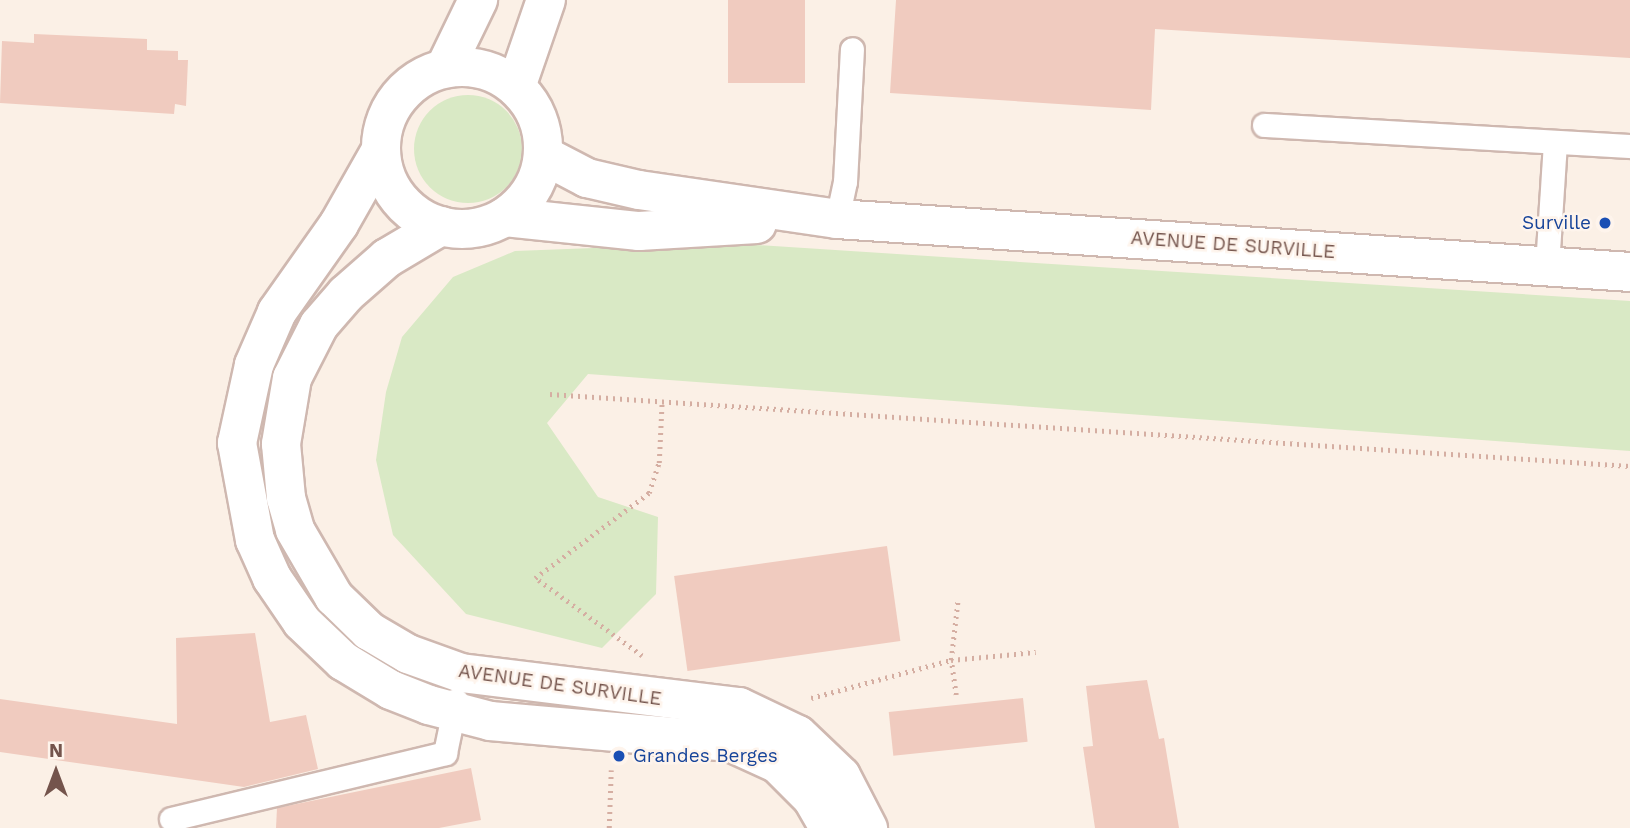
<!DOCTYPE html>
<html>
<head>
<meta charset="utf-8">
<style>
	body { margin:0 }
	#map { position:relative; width:1630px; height:828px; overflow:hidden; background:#fbf0e6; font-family:"Work Sans",sans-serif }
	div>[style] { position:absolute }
	.green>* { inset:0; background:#d9e9c5 }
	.round { border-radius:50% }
	.building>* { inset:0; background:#f0cbbf; transform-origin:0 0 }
	.path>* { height:4.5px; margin-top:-2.25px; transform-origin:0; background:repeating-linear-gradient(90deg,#d5aea2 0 2px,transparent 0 7px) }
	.roads { filter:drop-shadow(2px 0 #cfb8b0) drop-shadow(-2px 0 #cfb8b0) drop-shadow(0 2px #cfb8b0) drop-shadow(0 -2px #cfb8b0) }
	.lane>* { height:23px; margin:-11.5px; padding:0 11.5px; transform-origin:11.5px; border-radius:11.5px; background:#fff }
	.secondary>* { height:38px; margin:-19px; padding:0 19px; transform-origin:19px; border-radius:19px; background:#fff }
	.secondary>.ring { margin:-19px; padding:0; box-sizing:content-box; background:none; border:38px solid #fff; border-radius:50% }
	.dots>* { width:19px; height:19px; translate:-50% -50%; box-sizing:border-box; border:4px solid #fef4ec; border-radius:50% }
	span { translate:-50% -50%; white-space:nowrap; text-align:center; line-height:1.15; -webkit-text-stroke:5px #fef4ec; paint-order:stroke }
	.transit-label { font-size:19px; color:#164399 }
	.right { translate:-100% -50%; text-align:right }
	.left { translate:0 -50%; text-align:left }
	.street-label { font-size:19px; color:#74544c }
	.north { position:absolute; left:21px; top:737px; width:70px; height:70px; -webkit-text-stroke:5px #fef4ec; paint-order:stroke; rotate:0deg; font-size:19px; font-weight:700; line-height:28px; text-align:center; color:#74544c }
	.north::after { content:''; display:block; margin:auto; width:24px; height:32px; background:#74544c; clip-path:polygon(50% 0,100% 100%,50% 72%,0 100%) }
</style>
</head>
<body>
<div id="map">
	<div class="green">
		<div class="round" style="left:414px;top:95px;width:108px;height:108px"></div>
		<div style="clip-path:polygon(725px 243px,1630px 301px,1630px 451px,588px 374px,547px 423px,598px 497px,658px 517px,656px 594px,602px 648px,466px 614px,393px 535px,376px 460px,386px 392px,402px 337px,453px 277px,515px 251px)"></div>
	</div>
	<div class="building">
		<div style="left:728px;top:0;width:77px;height:83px"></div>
		<div style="clip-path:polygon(896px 0,1630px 0,1630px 58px,1155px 29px,1151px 110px,890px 93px)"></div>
		<div style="clip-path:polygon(34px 34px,147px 39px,147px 50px,178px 51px,178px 60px,188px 60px,186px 106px,175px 104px,174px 114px,0 103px,2px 41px,34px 43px)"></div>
		<div style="left:887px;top:546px;width:96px;height:215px;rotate:82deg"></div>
		<div style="clip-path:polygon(255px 633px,270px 722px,306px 715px,318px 769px,244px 787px,0 752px,0 699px,177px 724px,176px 638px)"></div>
		<div style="clip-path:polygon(1147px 680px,1159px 739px,1164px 738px,1179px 828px,1095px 828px,1083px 747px,1093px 746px,1086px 686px)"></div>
		<div style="left:1023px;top:698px;width:44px;height:135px;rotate:84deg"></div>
		<div style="clip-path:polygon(471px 768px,481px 820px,439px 828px,276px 828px,277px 808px)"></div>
	</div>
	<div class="path">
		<div style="left:550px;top:394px;width:1082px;rotate:3.81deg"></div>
		<div style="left:642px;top:656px;width:132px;rotate:-143.9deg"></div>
		<div style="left:535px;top:578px;width:142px;rotate:-36.7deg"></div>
		<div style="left:649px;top:493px;width:32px;rotate:-72deg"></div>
		<div style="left:659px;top:463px;width:63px;rotate:-87.3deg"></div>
		<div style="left:956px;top:695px;width:35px;rotate:-98deg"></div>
		<div style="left:951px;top:660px;width:85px;rotate:-5.4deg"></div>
		<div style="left:811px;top:698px;width:145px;rotate:-15.2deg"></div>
		<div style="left:951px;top:660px;width:61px;rotate:-83.5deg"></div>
		<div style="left:609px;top:828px;width:58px;rotate:-88deg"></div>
	</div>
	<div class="roads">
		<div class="lane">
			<div style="left:1264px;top:125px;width:367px;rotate:3.3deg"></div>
			<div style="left:837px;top:219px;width:38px;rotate:-78deg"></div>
			<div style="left:845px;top:182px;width:133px;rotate:-87deg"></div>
			<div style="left:1547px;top:266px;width:124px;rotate:-86.3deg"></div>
			<div style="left:171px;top:819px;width:282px;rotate:-13.5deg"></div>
			<div style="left:445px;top:753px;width:54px;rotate:-78.3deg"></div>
		</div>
		<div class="secondary">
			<div class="ring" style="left:381px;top:67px;width:124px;height:124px"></div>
			<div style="left:445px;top:68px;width:76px;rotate:-64.1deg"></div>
			<div style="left:516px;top:87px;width:92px;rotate:-71deg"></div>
			<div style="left:381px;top:150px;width:85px;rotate:119.6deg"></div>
			<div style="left:339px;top:224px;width:108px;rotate:125.2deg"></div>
			<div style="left:277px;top:312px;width:58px;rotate:113.5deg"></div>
			<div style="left:254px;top:365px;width:80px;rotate:102.3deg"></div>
			<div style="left:237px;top:443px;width:99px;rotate:79.5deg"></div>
			<div style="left:255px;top:540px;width:42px;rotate:65.9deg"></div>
			<div style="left:272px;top:578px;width:53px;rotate:55.7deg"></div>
			<div style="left:302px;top:622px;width:57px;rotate:43.6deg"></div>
			<div style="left:343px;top:661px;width:56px;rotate:31.1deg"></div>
			<div style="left:391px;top:690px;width:41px;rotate:21.5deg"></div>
			<div style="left:429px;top:705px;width:63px;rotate:14.7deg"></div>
			<div style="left:490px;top:721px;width:241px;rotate:5deg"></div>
			<div style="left:730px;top:742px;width:53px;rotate:24.6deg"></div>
			<div style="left:778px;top:764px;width:48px;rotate:45deg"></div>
			<div style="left:812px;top:798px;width:34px;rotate:60deg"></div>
			<div style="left:543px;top:155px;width:50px;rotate:27.6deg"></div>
			<div style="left:587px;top:178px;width:53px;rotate:13deg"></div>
			<div style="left:639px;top:190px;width:200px;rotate:8.3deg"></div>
			<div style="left:837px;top:219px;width:795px;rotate:3.82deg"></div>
			<div style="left:505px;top:217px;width:135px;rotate:6deg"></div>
			<div style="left:639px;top:231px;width:118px;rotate:-3.4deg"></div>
			<div style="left:441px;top:226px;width:63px;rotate:149.3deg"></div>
			<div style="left:387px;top:258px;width:55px;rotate:138.7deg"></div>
			<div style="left:346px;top:294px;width:41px;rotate:131.1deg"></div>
			<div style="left:319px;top:325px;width:59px;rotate:117deg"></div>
			<div style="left:292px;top:378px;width:67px;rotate:99.5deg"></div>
			<div style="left:281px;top:444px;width:54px;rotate:84.7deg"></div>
			<div style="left:286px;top:498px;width:33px;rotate:74deg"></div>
			<div style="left:295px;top:530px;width:78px;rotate:59.8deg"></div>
			<div style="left:334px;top:597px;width:49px;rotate:44.2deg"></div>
			<div style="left:369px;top:631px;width:45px;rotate:30.5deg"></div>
			<div style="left:408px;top:654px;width:56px;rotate:19.7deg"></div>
			<div style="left:461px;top:673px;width:280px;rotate:7deg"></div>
			<div style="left:739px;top:707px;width:65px;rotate:25.4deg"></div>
			<div style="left:798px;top:735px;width:59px;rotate:43.6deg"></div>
			<div style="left:841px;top:776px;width:59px;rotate:62.6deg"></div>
		</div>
	</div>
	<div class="dots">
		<div style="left:1605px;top:223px;background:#1a4fb4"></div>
		<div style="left:619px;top:756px;background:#1a4fb4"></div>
	</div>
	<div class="transit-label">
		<span class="right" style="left:1591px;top:223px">Surville</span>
		<span class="left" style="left:633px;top:756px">Grandes Berges</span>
	</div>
	<div class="street-label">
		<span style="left:1233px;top:245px;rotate:4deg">AVENUE DE SURVILLE</span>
		<span style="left:560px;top:685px;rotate:8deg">AVENUE DE SURVILLE</span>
	</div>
	<div class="north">N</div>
</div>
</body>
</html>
